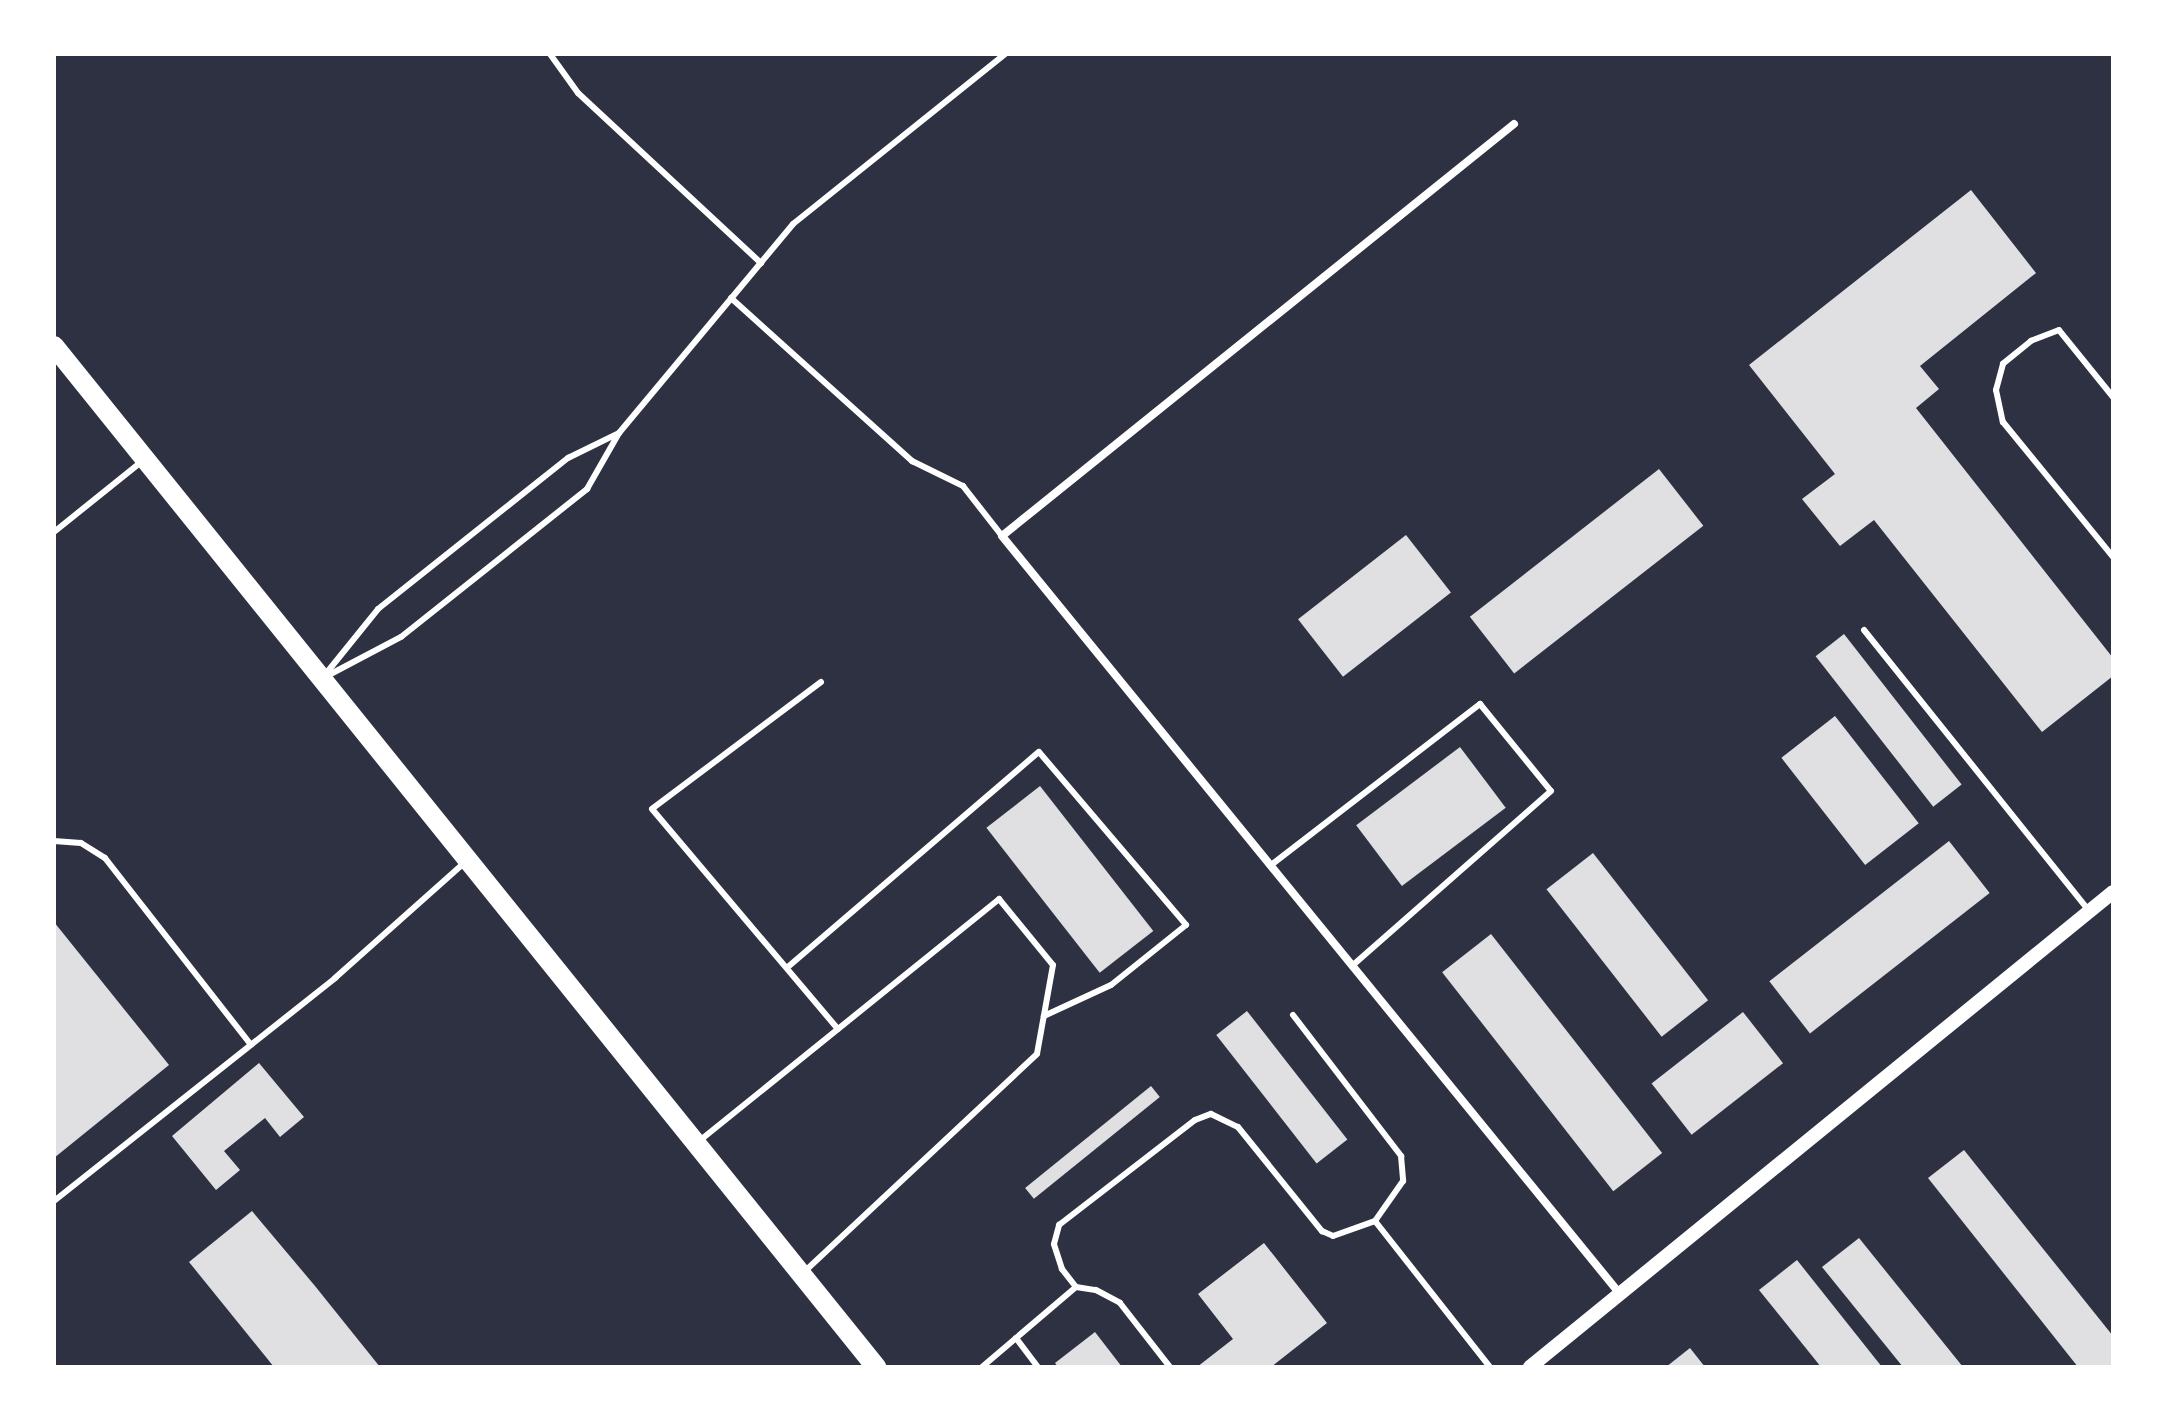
<!DOCTYPE html>
<html>
<head>
<meta charset="utf-8">
<style>
	body { margin:0 }
	#map { position:relative; width:2167px; height:1421px; overflow:hidden; background:#2d3142; font-family:Barlow,sans-serif }
	div>[style] { position:absolute }
	.building>* { inset:0; background:#e0e0e3; transform-origin:0 0 }
	.service>* { height:6px; margin:-3px; padding:0 3px; transform-origin:3px; border-radius:3px; background:#fff }
	.minor>* { height:8px; margin:-4px; padding:0 4px; transform-origin:4px; border-radius:4px; background:#fff }
	.tertiary>* { height:14px; margin:-7px; padding:0 7px; transform-origin:7px; border-radius:7px; background:#fff }
	.primary>* { height:20px; margin:-10px; padding:0 10px; transform-origin:10px; border-radius:10px; background:#fff }
	span { translate:-50% -50%; white-space:nowrap; text-align:center; line-height:1.15; -webkit-text-stroke:6px #fff; paint-order:stroke }
	.frame { position:absolute; inset:0; border:56px solid #fff; pointer-events:none }
</style>
</head>
<body>
<div id="map">
	<div class="building">
		<div style="clip-path:polygon(1971px 190px,2036px 273px,1920px 366px,1939px 389px,1916px 408px,2113px 658px,2113px 676px,2042px 732px,1874px 520px,1840px 546px,1802px 499px,1835px 474px,1749px 365px)"></div>
		<div style="left:1659px;top:469px;width:72px;height:240px;rotate:52deg"></div>
		<div style="left:1406px;top:535px;width:73px;height:137px;rotate:52deg"></div>
		<div style="left:1844px;top:634px;width:191px;height:36px;rotate:52deg"></div>
		<div style="left:1835px;top:716px;width:136px;height:68px;rotate:52deg"></div>
		<div style="left:1460px;top:747px;width:76px;height:130px;rotate:53deg"></div>
		<div style="left:1040px;top:786px;width:184px;height:68px;rotate:52deg"></div>
		<div style="left:1949px;top:841px;width:66px;height:228px;rotate:52deg"></div>
		<div style="left:1593px;top:853px;width:187px;height:59px;rotate:52deg"></div>
		<div style="clip-path:polygon(54px 922px,169px 1065px,54px 1158px)"></div>
		<div style="left:1491px;top:934px;width:278px;height:62px;rotate:52deg"></div>
		<div style="left:1247px;top:1011px;width:163px;height:39px;rotate:52deg"></div>
		<div style="left:1743px;top:1012px;width:65px;height:116px;rotate:52deg"></div>
		<div style="clip-path:polygon(259px 1063px,304px 1117px,280px 1137px,265px 1118px,224px 1151px,240px 1170px,216px 1190px,172px 1136px)"></div>
		<div style="left:1151px;top:1086px;width:14px;height:162px;rotate:51deg"></div>
		<div style="clip-path:polygon(1964px 1150px,2113px 1336px,2113px 1367px,2078px 1367px,1928px 1178px)"></div>
		<div style="clip-path:polygon(252px 1211px,315px 1286px,380px 1367px,274px 1367px,189px 1262px)"></div>
		<div style="clip-path:polygon(1859px 1238px,1963px 1367px,1903px 1367px,1822px 1267px)"></div>
		<div style="clip-path:polygon(1264px 1243px,1327px 1323px,1271px 1367px,1197px 1367px,1233px 1339px,1198px 1294px)"></div>
		<div style="clip-path:polygon(1797px 1260px,1882px 1367px,1821px 1367px,1759px 1290px)"></div>
		<div style="clip-path:polygon(1095px 1332px,1122px 1367px,1058px 1367px,1055px 1363px)"></div>
		<div style="clip-path:polygon(1690px 1348px,1705px 1367px,1666px 1367px)"></div>
	</div>
	<div class="service">
		<div style="left:550px;top:54px;width:48px;rotate:54.3deg"></div>
		<div style="left:578px;top:93px;width:250px;rotate:42.9deg"></div>
		<div style="left:731px;top:298px;width:244px;rotate:42deg"></div>
		<div style="left:912px;top:461px;width:57px;rotate:26.1deg"></div>
		<div style="left:963px;top:486px;width:63px;rotate:52deg"></div>
		<div style="left:2113px;top:397px;width:86px;rotate:-128.9deg"></div>
		<div style="left:2059px;top:330px;width:30px;rotate:159deg"></div>
		<div style="left:2031px;top:341px;width:36px;rotate:141deg"></div>
		<div style="left:2003px;top:364px;width:27px;rotate:105deg"></div>
		<div style="left:1996px;top:390px;width:33px;rotate:78deg"></div>
		<div style="left:2003px;top:422px;width:174px;rotate:50.8deg"></div>
		<div style="left:54px;top:532px;width:112px;rotate:-38.8deg"></div>
		<div style="left:1864px;top:630px;width:360px;rotate:51.3deg"></div>
		<div style="left:324px;top:676px;width:86px;rotate:-51.1deg"></div>
		<div style="left:378px;top:609px;width:243px;rotate:-38.5deg"></div>
		<div style="left:568px;top:458px;width:57px;rotate:-26.1deg"></div>
		<div style="left:325px;top:677px;width:86px;rotate:-27.8deg"></div>
		<div style="left:401px;top:637px;width:238px;rotate:-38.5deg"></div>
		<div style="left:587px;top:489px;width:64px;rotate:-60.3deg"></div>
		<div style="left:619px;top:433px;width:272px;rotate:-50.2deg"></div>
		<div style="left:793px;top:224px;width:272px;rotate:-38.7deg"></div>
		<div style="left:821px;top:682px;width:211px;rotate:143.1deg"></div>
		<div style="left:652px;top:809px;width:288px;rotate:49.8deg"></div>
		<div style="left:54px;top:841px;width:27px;rotate:4deg"></div>
		<div style="left:81px;top:843px;width:28px;rotate:32deg"></div>
		<div style="left:105px;top:858px;width:237px;rotate:52deg"></div>
		<div style="left:1271px;top:865px;width:264px;rotate:-37.6deg"></div>
		<div style="left:1480px;top:704px;width:112px;rotate:50.8deg"></div>
		<div style="left:1551px;top:791px;width:265px;rotate:138.7deg"></div>
		<div style="left:789px;top:966px;width:329px;rotate:-40.6deg"></div>
		<div style="left:1039px;top:752px;width:227px;rotate:49.6deg"></div>
		<div style="left:1186px;top:925px;width:96px;rotate:141.3deg"></div>
		<div style="left:1111px;top:985px;width:74px;rotate:155.2deg"></div>
		<div style="left:1293px;top:1015px;width:178px;rotate:52.5deg"></div>
		<div style="left:1401px;top:1156px;width:25px;rotate:85deg"></div>
		<div style="left:1403px;top:1181px;width:49px;rotate:125deg"></div>
		<div style="left:1375px;top:1221px;width:186px;rotate:51.8deg"></div>
		<div style="left:698px;top:1142px;width:387px;rotate:-38.9deg"></div>
		<div style="left:999px;top:899px;width:85px;rotate:50.7deg"></div>
		<div style="left:1053px;top:965px;width:90px;rotate:100.2deg"></div>
		<div style="left:1037px;top:1054px;width:319px;rotate:136.9deg"></div>
		<div style="left:54px;top:1201px;width:359px;rotate:-38.4deg"></div>
		<div style="left:335px;top:978px;width:174px;rotate:-41.7deg"></div>
		<div style="left:1076px;top:1287px;width:20px;rotate:9deg"></div>
		<div style="left:1096px;top:1290px;width:27px;rotate:28deg"></div>
		<div style="left:1120px;top:1303px;width:81px;rotate:52deg"></div>
		<div style="left:1016px;top:1338px;width:36px;rotate:53deg"></div>
		<div style="left:982px;top:1367px;width:123px;rotate:-40.4deg"></div>
		<div style="left:1076px;top:1287px;width:23px;rotate:-128deg"></div>
		<div style="left:1062px;top:1269px;width:26px;rotate:-108deg"></div>
		<div style="left:1054px;top:1244px;width:20px;rotate:-75deg"></div>
		<div style="left:1059px;top:1225px;width:172px;rotate:-37.7deg"></div>
		<div style="left:1195px;top:1120px;width:17px;rotate:-21deg"></div>
		<div style="left:1211px;top:1114px;width:30px;rotate:26deg"></div>
		<div style="left:1238px;top:1127px;width:134px;rotate:51.1deg"></div>
		<div style="left:1322px;top:1231px;width:12px;rotate:24deg"></div>
		<div style="left:1333px;top:1236px;width:45px;rotate:-19.7deg"></div>
	</div>
	<div class="minor">
		<div style="left:1514px;top:124px;width:657px;rotate:141.18deg"></div>
		<div style="left:1002px;top:536px;width:978px;rotate:50.81deg"></div>
	</div>
	<div class="tertiary">
		<div style="left:1530px;top:1367px;width:752px;rotate:-39.17deg"></div>
	</div>
	<div class="primary">
		<div style="left:54px;top:346px;width:1311px;rotate:51.16deg"></div>
	</div>
	<div class="frame"></div>
</div>
</body>
</html>
